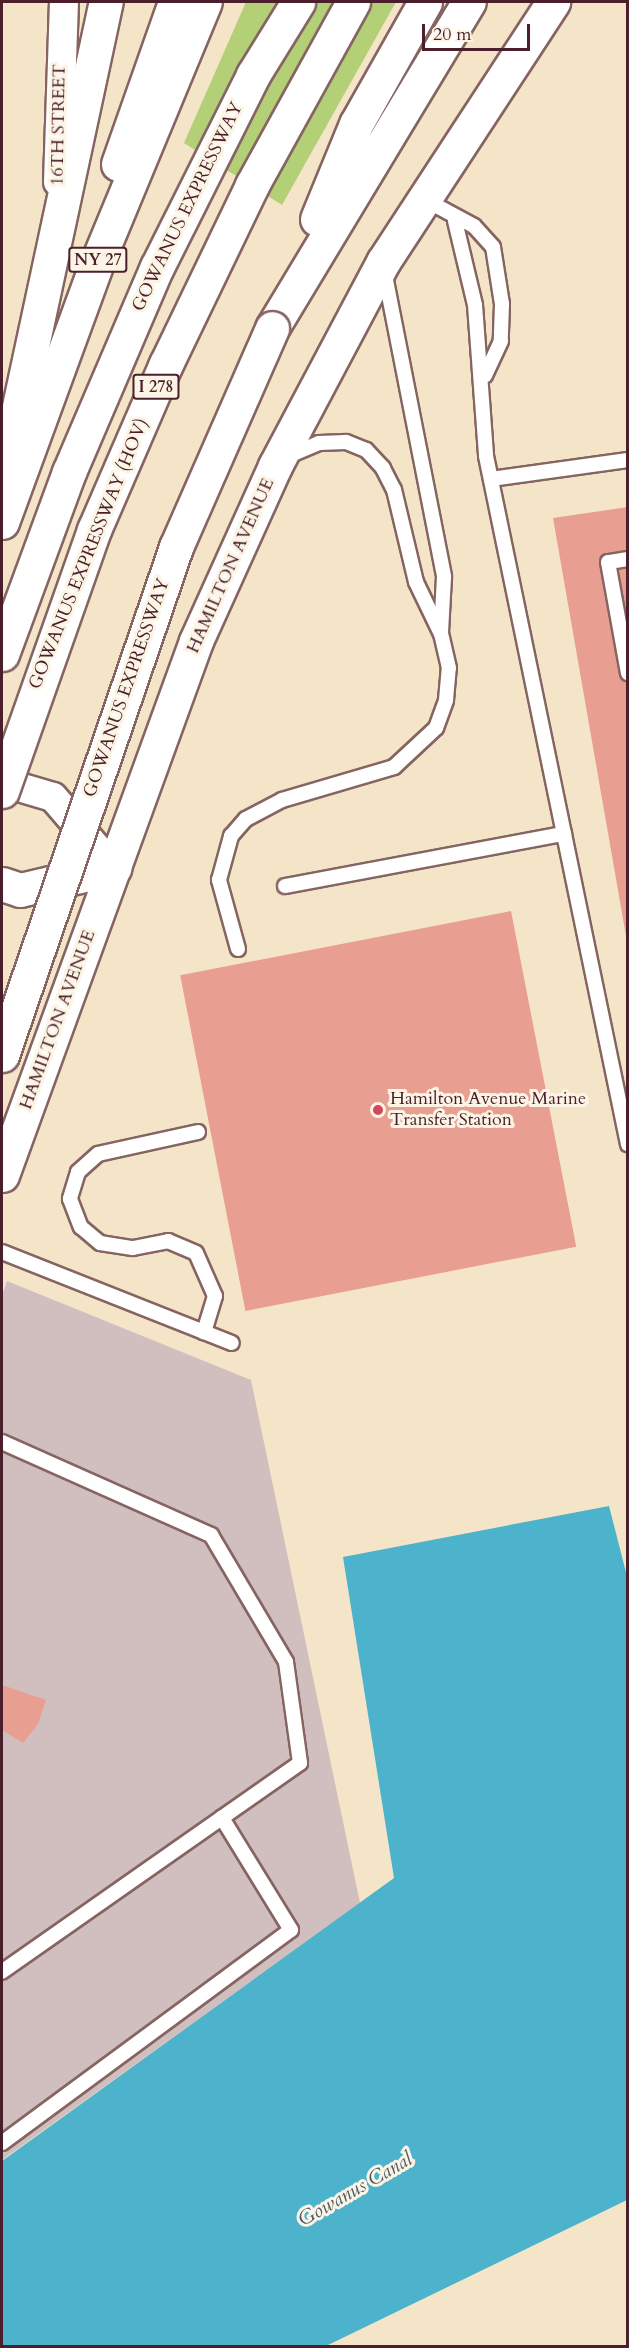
<!DOCTYPE html>
<html>
<head>
<meta charset="utf-8">
<style>
	body { margin:0 }
	#map { position:relative; width:629px; height:2348px; overflow:hidden; background:#f4e5c8; font-family:Cardo,serif }
	div>[style] { position:absolute }
	.industrial>* { inset:0; background:#d1bfbf }
	.green>* { inset:0; background:#b3d077 }
	.water>* { inset:0; background:#4db3cc }
	.building>* { inset:0; background:#e89f92; transform-origin:0 0 }
	.roads { filter:drop-shadow(2px 0 #866462) drop-shadow(-2px 0 #866462) drop-shadow(0 2px #866462) drop-shadow(0 -2px #866462) }
	.lane>* { height:14px; margin:-7px; padding:0 7px; transform-origin:7px; border-radius:7px; background:#fff }
	.street>* { height:28px; margin:-14px; padding:0 14px; transform-origin:14px; border-radius:14px; background:#fff }
	.secondary>* { height:33px; margin:-16.5px; padding:0 16.5px; transform-origin:16.5px; border-radius:16.5px; background:#fff }
	.highway>* { height:33px; margin:-16.5px; padding:0 16.5px; transform-origin:16.5px; border-radius:16.5px; background:#fff }
	.bridges { filter:drop-shadow(2px 0 #866462) drop-shadow(-2px 0 #866462) drop-shadow(0 2px #866462) drop-shadow(0 -2px #866462) }
	.highway-bridge>* { height:33px; margin:-16.5px; padding:0 16.5px; transform-origin:16.5px; border-radius:16.5px; background:#fff }
	.dots>* { width:16px; height:16px; translate:-50% -50%; box-sizing:border-box; border:3px solid #fcf5e5; border-radius:50% }
	span { translate:-50% -50%; white-space:nowrap; text-align:center; line-height:1.15; -webkit-text-stroke:6px #fcf5e5; paint-order:stroke }
	.shield-label span { padding:2px 4px; background:#fcf5e5; border:2px solid; border-radius:4px; -webkit-text-stroke-width:0 }
	.shield-label { font-size:16px; color:#4a1f2b; font-weight:700 }
	.street-label { font-size:18px; color:#4a1f2b }
	.poi-label { font-size:18px; color:#4a1f2b }
	.left { translate:0 -50%; text-align:left }
	.water-label { font-size:20px; color:#4b5a6b; font-style:italic }
	.frame { position:absolute; inset:0; border:3px solid #4a1f2b; pointer-events:none }
	.scale { position:absolute; left:422px; top:24px; width:108px; height:27px; box-sizing:border-box; border:3px solid #4a1f2b; border-top:0; padding-left:8px; font-size:18px; line-height:21px; white-space:nowrap; color:#4a1f2b; -webkit-text-stroke:4px #fcf5e5; paint-order:stroke }
</style>
</head>
<body>
<div id="map">
	<div class="industrial">
		<div style="clip-path:polygon(7px 1281px,251px 1380px,360px 1903px,2px 2160px,2px 1296px)"></div>
	</div>
	<div class="green">
		<div style="clip-path:polygon(246px 2px,396px 2px,282px 205px,184px 143px)"></div>
	</div>
	<div class="water">
		<div style="clip-path:polygon(609px 1506px,628px 1580px,627px 2200px,326px 2346px,2px 2346px,2px 2161px,394px 1878px,343px 1557px)"></div>
	</div>
	<div class="building">
		<div style="clip-path:polygon(628px 507px,628px 936px,626px 936px,553px 518px)"></div>
		<div style="left:511px;top:911px;width:342px;height:337px;rotate:79deg"></div>
		<div style="clip-path:polygon(2px 1685px,46px 1700px,38px 1724px,23px 1743px,2px 1730px)"></div>
	</div>
	<div class="roads">
		<div class="lane">
			<div style="left:422px;top:198px;width:59px;rotate:28.3deg"></div>
			<div style="left:474px;top:226px;width:28px;rotate:48deg"></div>
			<div style="left:493px;top:247px;width:58px;rotate:81deg"></div>
			<div style="left:502px;top:304px;width:37px;rotate:92deg"></div>
			<div style="left:501px;top:341px;width:38px;rotate:115deg"></div>
			<div style="left:455px;top:221px;width:86px;rotate:76.6deg"></div>
			<div style="left:475px;top:305px;width:151px;rotate:85.8deg"></div>
			<div style="left:486px;top:456px;width:703px;rotate:78.34deg"></div>
			<div style="left:384px;top:270px;width:313px;rotate:78.9deg"></div>
			<div style="left:444px;top:577px;width:55px;rotate:93.1deg"></div>
			<div style="left:491px;top:479px;width:138px;rotate:-7.9deg"></div>
			<div style="left:628px;top:559px;width:20px;rotate:171deg"></div>
			<div style="left:608px;top:562px;width:113px;rotate:79.8deg"></div>
			<div style="left:285px;top:886px;width:284px;rotate:-10.6deg"></div>
			<div style="left:238px;top:949px;width:72px;rotate:-105.4deg"></div>
			<div style="left:219px;top:880px;width:46px;rotate:-74.7deg"></div>
			<div style="left:231px;top:836px;width:23px;rotate:-49deg"></div>
			<div style="left:246px;top:819px;width:41px;rotate:-27.8deg"></div>
			<div style="left:282px;top:800px;width:117px;rotate:-16.4deg"></div>
			<div style="left:394px;top:767px;width:57px;rotate:-42.9deg"></div>
			<div style="left:436px;top:728px;width:30px;rotate:-70deg"></div>
			<div style="left:446px;top:700px;width:32px;rotate:-85deg"></div>
			<div style="left:449px;top:668px;width:35px;rotate:-103deg"></div>
			<div style="left:441px;top:634px;width:58px;rotate:-115.7deg"></div>
			<div style="left:416px;top:582px;width:95px;rotate:-103.4deg"></div>
			<div style="left:394px;top:490px;width:25px;rotate:-117deg"></div>
			<div style="left:383px;top:468px;width:25px;rotate:-133deg"></div>
			<div style="left:366px;top:450px;width:22px;rotate:-158deg"></div>
			<div style="left:346px;top:442px;width:27px;rotate:178deg"></div>
			<div style="left:319px;top:443px;width:33px;rotate:157deg"></div>
			<div style="left:198px;top:1132px;width:102px;rotate:167.6deg"></div>
			<div style="left:98px;top:1154px;width:27px;rotate:138deg"></div>
			<div style="left:78px;top:1172px;width:28px;rotate:107deg"></div>
			<div style="left:70px;top:1199px;width:30px;rotate:69deg"></div>
			<div style="left:81px;top:1227px;width:25px;rotate:40deg"></div>
			<div style="left:100px;top:1243px;width:33px;rotate:9deg"></div>
			<div style="left:133px;top:1248px;width:36px;rotate:-11deg"></div>
			<div style="left:168px;top:1241px;width:30px;rotate:23deg"></div>
			<div style="left:196px;top:1253px;width:47px;rotate:66.2deg"></div>
			<div style="left:215px;top:1296px;width:38px;rotate:107deg"></div>
			<div style="left:2px;top:1252px;width:247px;rotate:21.6deg"></div>
			<div style="left:2px;top:1442px;width:229px;rotate:24deg"></div>
			<div style="left:211px;top:1535px;width:147px;rotate:59.4deg"></div>
			<div style="left:286px;top:1662px;width:102px;rotate:82.1deg"></div>
			<div style="left:300px;top:1763px;width:364px;rotate:145deg"></div>
			<div style="left:2px;top:2143px;width:359px;rotate:-36.4deg"></div>
			<div style="left:291px;top:1930px;width:132px;rotate:-121.6deg"></div>
		</div>
		<div class="street">
			<div style="left:58px;top:182px;width:180px;rotate:-88.1deg"></div>
			<div style="left:2px;top:782px;width:53px;rotate:16.4deg"></div>
			<div style="left:53px;top:797px;width:94px;rotate:49.3deg"></div>
		</div>
		<div class="secondary">
			<div style="left:3px;top:481px;width:490px;rotate:-77.9deg"></div>
			<div style="left:2px;top:884px;width:19px;rotate:18deg"></div>
			<div style="left:20px;top:890px;width:97px;rotate:-13.2deg"></div>
			<div style="left:2px;top:1175px;width:568px;rotate:-70.03deg"></div>
			<div style="left:196px;top:641px;width:192px;rotate:-65.7deg"></div>
			<div style="left:275px;top:466px;width:231px;rotate:-62.1deg"></div>
			<div style="left:383px;top:262px;width:311px;rotate:-56.8deg"></div>
		</div>
		<div class="highway">
			<div style="left:118px;top:164px;width:172px;rotate:-70.6deg"></div>
			<div style="left:317px;top:219px;width:103px;rotate:-67.7deg"></div>
			<div style="left:356px;top:124px;width:140px;rotate:-60.5deg"></div>
			<div style="left:272px;top:328px;width:381px;rotate:-58.9deg"></div>
			<div style="left:2px;top:522px;width:279px;rotate:-69.9deg"></div>
			<div style="left:98px;top:260px;width:279px;rotate:-67.5deg"></div>
			<div style="left:2px;top:654px;width:194px;rotate:-69.8deg"></div>
			<div style="left:69px;top:472px;width:223px;rotate:-66.8deg"></div>
			<div style="left:157px;top:267px;width:215px;rotate:-63.4deg"></div>
			<div style="left:253px;top:75px;width:86px;rotate:-58.3deg"></div>
		</div>
	</div>
	<div class="bridges">
		<div class="highway-bridge">
			<div style="left:2px;top:791px;width:277px;rotate:-70.6deg"></div>
			<div style="left:94px;top:530px;width:181px;rotate:-66.6deg"></div>
			<div style="left:166px;top:364px;width:199px;rotate:-64.3deg"></div>
			<div style="left:252px;top:185px;width:209px;rotate:-61.1deg"></div>
			<div style="left:2px;top:1055px;width:537px;rotate:-71.09deg"></div>
			<div style="left:176px;top:547px;width:239px;rotate:-66.3deg"></div>
		</div>
	</div>
	<div class="dots">
		<div style="left:378px;top:1110px;background:#d1495b"></div>
	</div>
	<div class="shield-label">
		<span style="left:98px;top:260px">NY 27</span>
		<span style="left:156px;top:387px">I 278</span>
	</div>
	<div class="street-label">
		<span style="left:59px;top:125px;rotate:-89deg">16TH STREET</span>
		<span style="left:188px;top:207px;rotate:-64deg">GOWANUS EXPRESSWAY</span>
		<span style="left:89px;top:554px;rotate:-68deg">GOWANUS EXPRESSWAY (HOV)</span>
		<span style="left:231px;top:566px;rotate:-66deg">HAMILTON AVENUE</span>
		<span style="left:127px;top:688px;rotate:-71deg">GOWANUS EXPRESSWAY</span>
		<span style="left:58px;top:1020px;rotate:-70deg">HAMILTON AVENUE</span>
	</div>
	<div class="poi-label">
		<span class="left" style="left:390px;top:1110px">Hamilton Avenue Marine<br>Transfer Station</span>
	</div>
	<div class="water-label">
		<span style="left:355px;top:2189px;rotate:-30deg">Gowanus Canal</span>
	</div>
	<div class="frame"></div>
	<div class="scale">20 m</div>
</div>
</body>
</html>
